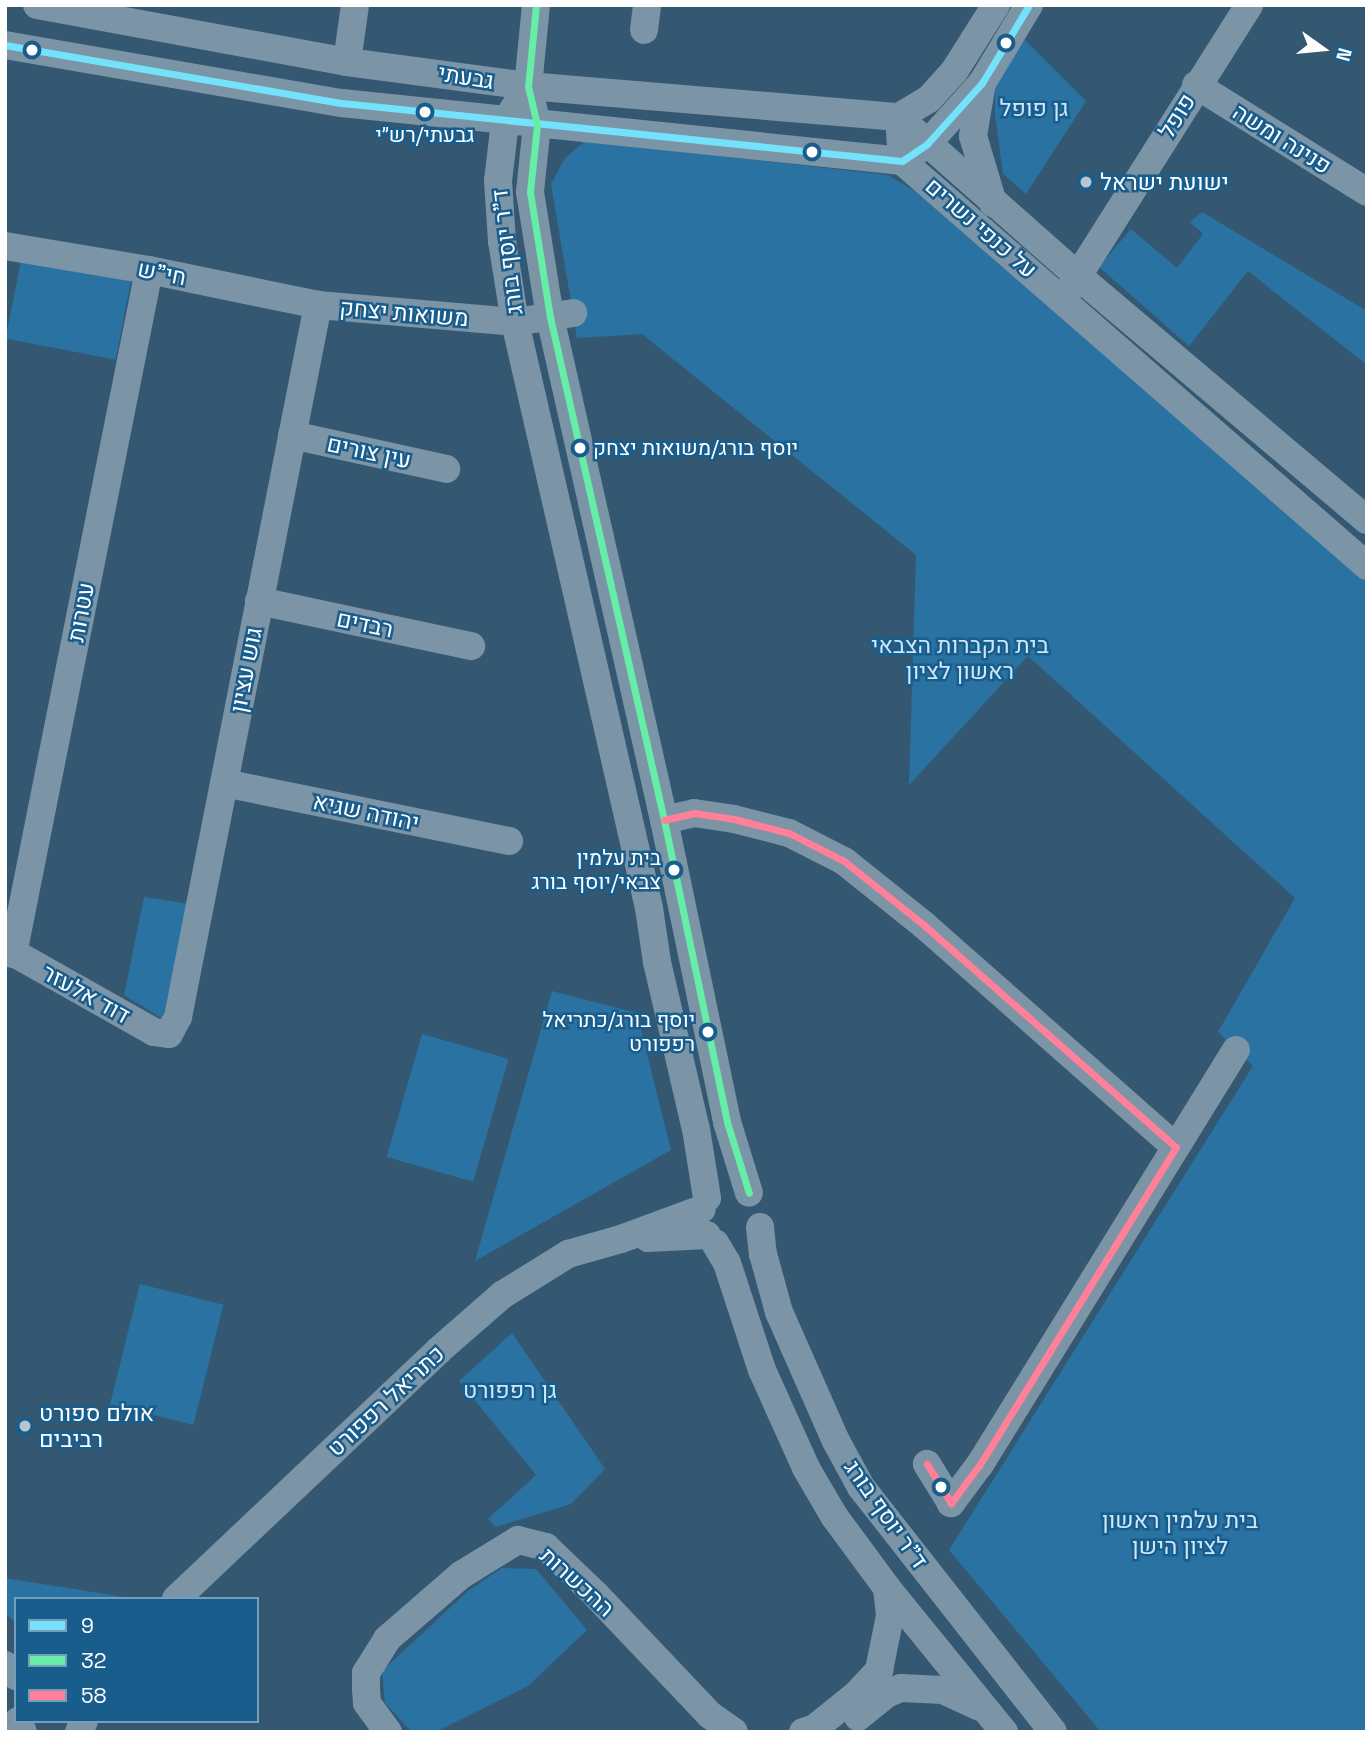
<!DOCTYPE html>
<html>
<head>
<meta charset="utf-8">
<style>
	body { margin:0 }
	#map { position:relative; width:1372px; height:1737px; overflow:hidden; background:#345872; font-family:"Space Grotesk",Heebo,sans-serif }
	div>[style] { position:absolute }
	.green>* { inset:0; background:#2a72a2; transform-origin:0 0 }
	.minor>* { height:28px; margin:-14px; padding:0 14px; transform-origin:14px; border-radius:14px; background:#7b94a6 }
	.bus-1>* { height:7px; margin:-3.5px; padding:0 3.5px; transform-origin:3.5px; border-radius:3.5px; background:#73e2fa }
	.bus-2>* { height:7px; margin:-3.5px; padding:0 3.5px; transform-origin:3.5px; border-radius:3.5px; background:#66eda8 }
	.bus-3>* { height:7px; margin:-3.5px; padding:0 3.5px; transform-origin:3.5px; border-radius:3.5px; background:#ff8098 }
	.dots>* { width:19px; height:19px; translate:-50% -50%; box-sizing:border-box; border:4px solid #195d8d; border-radius:50% }
	span { translate:-50% -50%; white-space:nowrap; text-align:center; line-height:1.15; -webkit-text-stroke:5px #195d8d; paint-order:stroke }
	.bus-label { font-size:21px; color:#fff }
	.left { translate:0 -50%; text-align:left }
	.right { translate:-100% -50%; text-align:right }
	.street-label { font-size:23px; color:#fff }
	.park-label { font-size:23px; color:#cbe7fa }
	.poi-label { font-size:23px; color:#fff }
	.frame { position:absolute; inset:0; border:7px solid #fff; pointer-events:none }
	.legend { position:absolute; left:14px; top:1597px; width:245px; height:126px; box-sizing:border-box; background:#195d8d; border:2px solid #759ebb; margin:0; padding:9px 12px; list-style:none; font-size:21px; color:#fff }
	.legend li { display:flex; align-items:center; gap:14px; height:35px }
	.legend b { width:35px; border:2px solid #759ebb }
	.north { position:absolute; left:1288px; top:14px; width:70px; height:70px; -webkit-text-stroke:5px #195d8d; paint-order:stroke; rotate:105deg; font-size:19px; font-weight:700; line-height:28px; text-align:center; color:#fff }
	.north::after { content:''; display:block; margin:auto; width:24px; height:32px; background:#fff; clip-path:polygon(50% 0,100% 100%,50% 72%,0 100%) }
</style>
</head>
<body>
<div id="map">
	<div class="green">
		<div style="clip-path:polygon(1023px 38px,1086px 101px,1026px 194px,1003px 174px,995px 115px,995px 89px)"></div>
		<div style="clip-path:polygon(585px 141px,888px 175px,928px 199px,1367px 583px,1367px 1732px,1101px 1732px,949px 1550px,1253px 1066px,1218px 1032px,1295px 898px,1028px 656px,909px 785px,916px 555px,642px 334px,577px 338px,551px 184px,565px 158px)"></div>
		<div style="clip-path:polygon(1202px 212px,1367px 311px,1367px 365px,1248px 271px,1189px 346px,1099px 267px,1131px 229px,1177px 268px,1203px 234px,1190px 222px)"></div>
		<div style="left:22px;top:255px;width:112px;height:85px;rotate:11deg"></div>
		<div style="clip-path:polygon(144px 897px,189px 904px,163px 1019px,124px 995px)"></div>
		<div style="clip-path:polygon(552px 991px,637px 1013px,671px 1150px,475px 1261px)"></div>
		<div style="left:422px;top:1034px;width:90px;height:128px;rotate:16deg"></div>
		<div style="left:140px;top:1284px;width:86px;height:124px;rotate:14deg"></div>
		<div style="clip-path:polygon(512px 1333px,605px 1469px,571px 1504px,496px 1527px,488px 1519px,536px 1475px,459px 1381px)"></div>
		<div style="clip-path:polygon(502px 1568px,536px 1569px,587px 1630px,528px 1686px,435px 1732px,412px 1732px,385px 1703px,382px 1671px,468px 1591px)"></div>
		<div style="clip-path:polygon(5px 1578px,124px 1597px,126px 1599px,16px 1599px,16px 1623px,5px 1613px)"></div>
	</div>
	<div class="minor">
		<div style="left:37px;top:5px;width:315px;rotate:10.4deg"></div>
		<div style="left:347px;top:62px;width:183px;rotate:7.6deg"></div>
		<div style="left:528px;top:86px;width:372px;rotate:4.8deg"></div>
		<div style="left:536px;top:5px;width:81px;rotate:95.6deg"></div>
		<div style="left:528px;top:86px;width:40px;rotate:77deg"></div>
		<div style="left:537px;top:125px;width:67px;rotate:96deg"></div>
		<div style="left:530px;top:192px;width:127px;rotate:80.9deg"></div>
		<div style="left:550px;top:317px;width:516px;rotate:77.23deg"></div>
		<div style="left:664px;top:820px;width:309px;rotate:78.2deg"></div>
		<div style="left:727px;top:1122px;width:74px;rotate:72.8deg"></div>
		<div style="left:644px;top:30px;width:25px;rotate:-83deg"></div>
		<div style="left:5px;top:45px;width:342px;rotate:9.8deg"></div>
		<div style="left:342px;top:103px;width:563px;rotate:5.91deg"></div>
		<div style="left:902px;top:161px;width:30px;rotate:-34deg"></div>
		<div style="left:927px;top:144px;width:82px;rotate:-48deg"></div>
		<div style="left:982px;top:83px;width:91px;rotate:-58.9deg"></div>
		<div style="left:347px;top:62px;width:58px;rotate:-82deg"></div>
		<div style="left:982px;top:83px;width:54px;rotate:99.6deg"></div>
		<div style="left:973px;top:136px;width:70px;rotate:73.4deg"></div>
		<div style="left:1196px;top:85px;width:202px;rotate:32deg"></div>
		<div style="left:528px;top:86px;width:43px;rotate:122.6deg"></div>
		<div style="left:505px;top:122px;width:59px;rotate:96.8deg"></div>
		<div style="left:498px;top:181px;width:60px;rotate:86.2deg"></div>
		<div style="left:502px;top:241px;width:82px;rotate:80.9deg"></div>
		<div style="left:515px;top:322px;width:601px;rotate:77.12deg"></div>
		<div style="left:649px;top:908px;width:55px;rotate:81.6deg"></div>
		<div style="left:657px;top:962px;width:171px;rotate:76.9deg"></div>
		<div style="left:696px;top:1129px;width:70px;rotate:80.9deg"></div>
		<div style="left:899px;top:117px;width:44px;rotate:86.1deg"></div>
		<div style="left:902px;top:161px;width:617px;rotate:41.05deg"></div>
		<div style="left:899px;top:117px;width:35px;rotate:-31deg"></div>
		<div style="left:929px;top:99px;width:39px;rotate:-48deg"></div>
		<div style="left:955px;top:70px;width:77px;rotate:-57.8deg"></div>
		<div style="left:914px;top:131px;width:219px;rotate:41.5deg"></div>
		<div style="left:1078px;top:276px;width:378px;rotate:40.2deg"></div>
		<div style="left:5px;top:246px;width:146px;rotate:9.5deg"></div>
		<div style="left:149px;top:270px;width:173px;rotate:11.7deg"></div>
		<div style="left:318px;top:305px;width:198px;rotate:4.9deg"></div>
		<div style="left:515px;top:322px;width:59px;rotate:-8.8deg"></div>
		<div style="left:1069px;top:290px;width:337px;rotate:-57.7deg"></div>
		<div style="left:292px;top:435px;width:158px;rotate:12.4deg"></div>
		<div style="left:259px;top:601px;width:217px;rotate:12deg"></div>
		<div style="left:224px;top:783px;width:291px;rotate:11.5deg"></div>
		<div style="left:664px;top:820px;width:31px;rotate:-13deg"></div>
		<div style="left:694px;top:813px;width:40px;rotate:8.5deg"></div>
		<div style="left:734px;top:819px;width:57px;rotate:14.3deg"></div>
		<div style="left:789px;top:833px;width:62px;rotate:27deg"></div>
		<div style="left:844px;top:861px;width:104px;rotate:38.7deg"></div>
		<div style="left:925px;top:926px;width:334px;rotate:41.4deg"></div>
		<div style="left:1176px;top:1147px;width:373px;rotate:121.7deg"></div>
		<div style="left:980px;top:1464px;width:49px;rotate:126.6deg"></div>
		<div style="left:951px;top:1503px;width:46px;rotate:-121.6deg"></div>
		<div style="left:5px;top:948px;width:171px;rotate:29.4deg"></div>
		<div style="left:154px;top:1032px;width:15px;rotate:8deg"></div>
		<div style="left:169px;top:1034px;width:19px;rotate:-62deg"></div>
		<div style="left:178px;top:1017px;width:726px;rotate:-78.88deg"></div>
		<div style="left:13px;top:954px;width:697px;rotate:-78.75deg"></div>
		<div style="left:1176px;top:1147px;width:114px;rotate:-58.3deg"></div>
		<div style="left:760px;top:1227px;width:27px;rotate:84deg"></div>
		<div style="left:763px;top:1254px;width:60px;rotate:74.6deg"></div>
		<div style="left:779px;top:1312px;width:141px;rotate:66.2deg"></div>
		<div style="left:836px;top:1441px;width:52px;rotate:61.5deg"></div>
		<div style="left:861px;top:1487px;width:311px;rotate:51.9deg"></div>
		<div style="left:648px;top:1238px;width:59px;rotate:-2.9deg"></div>
		<div style="left:715px;top:1243px;width:23px;rotate:59deg"></div>
		<div style="left:727px;top:1263px;width:113px;rotate:71.9deg"></div>
		<div style="left:762px;top:1370px;width:107px;rotate:65.8deg"></div>
		<div style="left:806px;top:1468px;width:56px;rotate:59.7deg"></div>
		<div style="left:834px;top:1516px;width:89px;rotate:53.6deg"></div>
		<div style="left:887px;top:1588px;width:186px;rotate:50.9deg"></div>
		<div style="left:176px;top:1599px;width:362px;rotate:-43.4deg"></div>
		<div style="left:439px;top:1350px;width:84px;rotate:-41.1deg"></div>
		<div style="left:502px;top:1295px;width:78px;rotate:-31.8deg"></div>
		<div style="left:568px;top:1254px;width:55px;rotate:-15.8deg"></div>
		<div style="left:621px;top:1239px;width:86px;rotate:-20.3deg"></div>
		<div style="left:5px;top:1665px;width:16px;rotate:45deg"></div>
		<div style="left:858px;top:1717px;width:36px;rotate:-39deg"></div>
		<div style="left:886px;top:1694px;width:16px;rotate:-22deg"></div>
		<div style="left:901px;top:1688px;width:42px;rotate:2.7deg"></div>
		<div style="left:943px;top:1690px;width:40px;rotate:25deg"></div>
		<div style="left:18px;top:1721px;width:12px;rotate:66deg"></div>
		<div style="left:79px;top:1732px;width:12px;rotate:-66deg"></div>
		<div style="left:388px;top:1732px;width:36px;rotate:-126deg"></div>
		<div style="left:367px;top:1703px;width:15px;rotate:-94deg"></div>
		<div style="left:366px;top:1688px;width:15px;rotate:-90deg"></div>
		<div style="left:366px;top:1673px;width:40px;rotate:-58deg"></div>
		<div style="left:387px;top:1639px;width:98px;rotate:-40.9deg"></div>
		<div style="left:461px;top:1575px;width:67px;rotate:-31.6deg"></div>
		<div style="left:518px;top:1540px;width:29px;rotate:14deg"></div>
		<div style="left:546px;top:1547px;width:69px;rotate:43.8deg"></div>
		<div style="left:596px;top:1595px;width:166px;rotate:46.5deg"></div>
		<div style="left:710px;top:1715px;width:29px;rotate:35deg"></div>
		<div style="left:803px;top:1732px;width:13px;rotate:-18deg"></div>
		<div style="left:815px;top:1728px;width:54px;rotate:-39deg"></div>
		<div style="left:857px;top:1694px;width:33px;rotate:-47deg"></div>
		<div style="left:879px;top:1670px;width:55px;rotate:-78.5deg"></div>
		<div style="left:890px;top:1616px;width:28px;rotate:-96deg"></div>
	</div>
	<div class="bus-1">
		<div style="left:5px;top:45px;width:342px;rotate:9.8deg"></div>
		<div style="left:342px;top:103px;width:563px;rotate:5.91deg"></div>
		<div style="left:902px;top:161px;width:30px;rotate:-34deg"></div>
		<div style="left:927px;top:144px;width:82px;rotate:-48deg"></div>
		<div style="left:982px;top:83px;width:91px;rotate:-58.9deg"></div>
	</div>
	<div class="bus-2">
		<div style="left:536px;top:5px;width:81px;rotate:95.6deg"></div>
		<div style="left:528px;top:86px;width:40px;rotate:77deg"></div>
		<div style="left:537px;top:125px;width:67px;rotate:96deg"></div>
		<div style="left:530px;top:192px;width:127px;rotate:80.9deg"></div>
		<div style="left:550px;top:317px;width:516px;rotate:77.23deg"></div>
		<div style="left:664px;top:820px;width:309px;rotate:78.2deg"></div>
		<div style="left:727px;top:1122px;width:74px;rotate:72.8deg"></div>
	</div>
	<div class="bus-3">
		<div style="left:664px;top:820px;width:31px;rotate:-13deg"></div>
		<div style="left:694px;top:813px;width:40px;rotate:8.5deg"></div>
		<div style="left:734px;top:819px;width:57px;rotate:14.3deg"></div>
		<div style="left:789px;top:833px;width:62px;rotate:27deg"></div>
		<div style="left:844px;top:861px;width:104px;rotate:38.7deg"></div>
		<div style="left:925px;top:926px;width:334px;rotate:41.4deg"></div>
		<div style="left:1176px;top:1147px;width:373px;rotate:121.7deg"></div>
		<div style="left:980px;top:1464px;width:49px;rotate:126.6deg"></div>
		<div style="left:951px;top:1503px;width:46px;rotate:-121.6deg"></div>
	</div>
	<div class="dots">
		<div style="left:1006px;top:43px;background:#fff"></div>
		<div style="left:32px;top:50px;background:#fff"></div>
		<div style="left:425px;top:112px;background:#fff"></div>
		<div style="left:812px;top:152px;background:#fff"></div>
		<div style="left:1086px;top:182px;background:#b8c5ce"></div>
		<div style="left:580px;top:448px;background:#fff"></div>
		<div style="left:674px;top:870px;background:#fff"></div>
		<div style="left:708px;top:1032px;background:#fff"></div>
		<div style="left:25px;top:1426px;background:#b8c5ce"></div>
		<div style="left:941px;top:1487px;background:#fff"></div>
	</div>
	<div class="bus-label">
		<span style="left:425px;top:135px">גבעתי/רש״י</span>
		<span class="left" style="left:593px;top:448px">יוסף בורג/משואות יצחק</span>
		<span class="right" style="left:661px;top:870px">בית עלמין<br>צבאי/יוסף בורג</span>
		<span class="right" style="left:695px;top:1032px">יוסף בורג/כתריאל<br>רפפורט</span>
	</div>
	<div class="street-label">
		<span style="left:466px;top:77px;rotate:9deg">גבעתי</span>
		<span style="left:1177px;top:116px;rotate:-58deg">פופל</span>
		<span style="left:1282px;top:139px;rotate:32deg">פנינה ומשה</span>
		<span style="left:981px;top:228px;rotate:41deg">על כנפי נשרים</span>
		<span style="left:507px;top:252px;rotate:-97deg">ד"ר יוסף בורג</span>
		<span style="left:162px;top:273px;rotate:11deg">חי"ש</span>
		<span style="left:404px;top:313px;rotate:5deg">משואות יצחק</span>
		<span style="left:369px;top:452px;rotate:12deg">עין צורים</span>
		<span style="left:81px;top:612px;rotate:-79deg">עטרות</span>
		<span style="left:365px;top:624px;rotate:12deg">רבדים</span>
		<span style="left:246px;top:670px;rotate:-79deg">גוש עציון</span>
		<span style="left:366px;top:812px;rotate:12deg">יהודה שגיא</span>
		<span style="left:86px;top:994px;rotate:29deg">דוד אלעזר</span>
		<span style="left:386px;top:1401px;rotate:-43deg">כתריאל רפפורט</span>
		<span style="left:886px;top:1514px;rotate:55deg">ד"ר יוסף בורג</span>
		<span style="left:577px;top:1582px;rotate:42deg">ההכשרות</span>
	</div>
	<div class="park-label">
		<span style="left:1034px;top:108px">גן פופל</span>
		<span style="left:960px;top:658px">בית הקברות הצבאי<br>ראשון לציון</span>
		<span style="left:510px;top:1390px">גן רפפורט</span>
		<span style="left:1180px;top:1533px">בית עלמין ראשון<br>לציון הישן</span>
	</div>
	<div class="poi-label">
		<span class="left" style="left:1100px;top:182px">ישועת ישראל</span>
		<span class="left" style="left:39px;top:1426px">אולם ספורט<br>רביבים</span>
	</div>
	<div class="frame"></div>
	<ul class="legend">
	<li><b style="height:9px;background:#73e2fa"></b>9</li>
	<li><b style="height:9px;background:#66eda8"></b>32</li>
	<li><b style="height:9px;background:#ff8098"></b>58</li>
	</ul>
	<div class="north">N</div>
</div>
</body>
</html>
